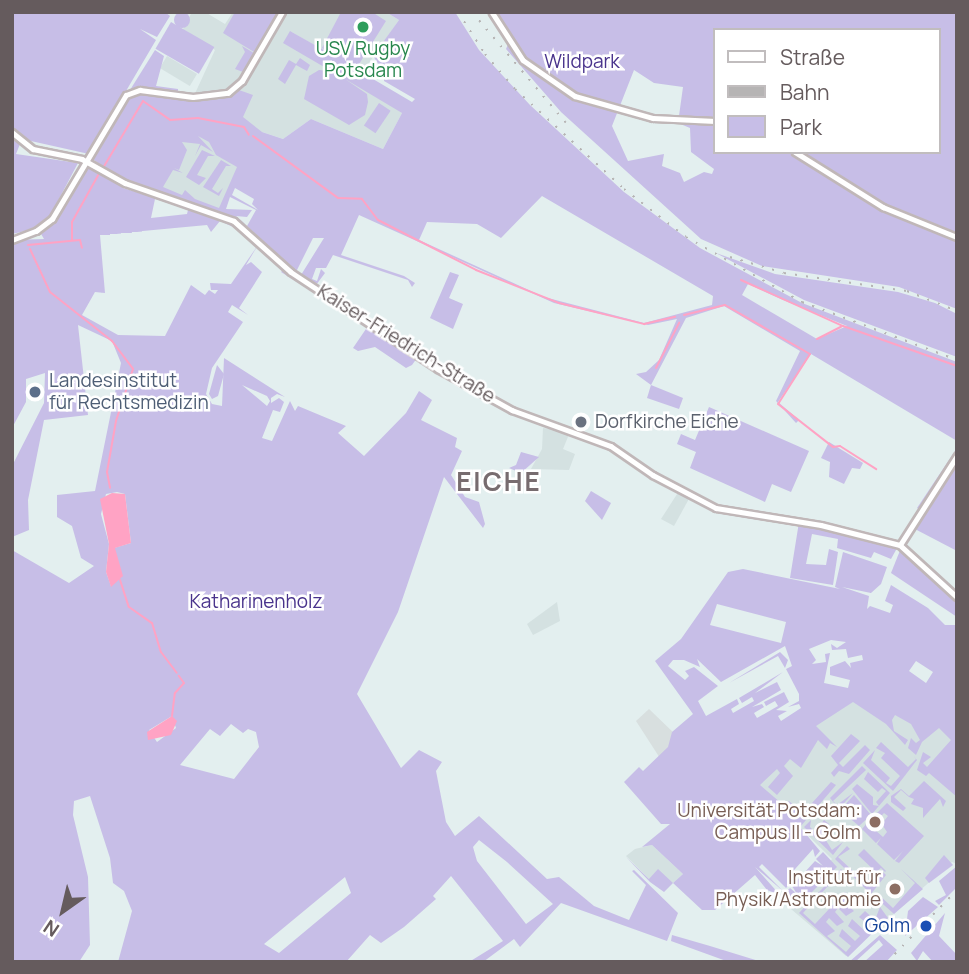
<!DOCTYPE html>
<html>
<head>
<meta charset="utf-8">
<style>
	body { margin:0 }
	#map { position:relative; width:969px; height:974px; overflow:hidden; background:#e3efef; font-family:Manrope,sans-serif }
	div>[style] { position:absolute }
	.industrial>* { inset:0; background:#d8dfdf }
	.education>* { inset:0; background:#d4e1e1; transform-origin:0 0 }
	.green>* { inset:0; background:#c7bee7; transform-origin:0 0 }
	.round { border-radius:50% }
	.water>* { inset:0; background:#ffa3c4 }
	.stream>* { height:2px; margin:-1px; padding:0 1px; transform-origin:1px; border-radius:1px; background:#ffa3c4 }
	.roads { filter:drop-shadow(2px 0 #c0b7b8) drop-shadow(-2px 0 #c0b7b8) drop-shadow(0 2px #c0b7b8) drop-shadow(0 -2px #c0b7b8) }
	.secondary>* { height:4.5px; margin:-2.25px; padding:0 2.25px; transform-origin:2.25px; border-radius:2.25px; background:#fff }
	.rail>* { height:2px; margin-top:-1px; transform-origin:0; background:repeating-linear-gradient(90deg,#b6b4b4 0 2px,transparent 0 11px) }
	.dots>* { width:19px; height:19px; translate:-50% -50%; box-sizing:border-box; border:4px solid #fff; border-radius:50% }
	span { translate:-50% -50%; white-space:nowrap; text-align:center; line-height:1.15; -webkit-text-stroke:5px #fff; paint-order:stroke }
	.leisure-label { font-size:19px; color:#27864d }
	.park-label { font-size:19px; color:#49338c }
	.street-label { font-size:19px; color:#655b5d }
	.service-label { font-size:19px; color:#4e5e75 }
	.left { translate:0 -50%; text-align:left }
	.worship-label { font-size:19px; color:#5b616d }
	.education-label { font-size:19px; color:#785e54 }
	.right { translate:-100% -50%; text-align:right }
	.transit-label { font-size:19px; color:#164399 }
	.district-label { font-size:26px; color:#776c6f; font-weight:700; letter-spacing:2px }
	.frame { position:absolute; inset:0; border:14px solid #655b5d; pointer-events:none }
	.legend { position:absolute; left:713px; top:28px; width:228px; height:126px; box-sizing:border-box; background:#fff; border:2px solid #c1bdbe; margin:0; padding:9px 12px; list-style:none; font-size:21px; color:#655b5d }
	.legend li { display:flex; align-items:center; gap:14px; height:35px }
	.legend b { width:35px; border:2px solid #c1bdbe }
	.north { position:absolute; left:28px; top:876px; width:70px; height:70px; -webkit-text-stroke:5px #fff; paint-order:stroke; rotate:214deg; font-size:19px; font-weight:700; line-height:28px; text-align:center; color:#655b5d }
	.north::after { content:''; display:block; margin:auto; width:24px; height:32px; background:#655b5d; clip-path:polygon(50% 0,100% 100%,50% 72%,0 100%) }
</style>
</head>
<body>
<div id="map">
	<div class="industrial">
		<div style="clip-path:polygon(649px 709px,676px 735px,687px 800px,636px 721px)"></div>
	</div>
	<div class="education">
		<div style="clip-path:polygon(192px 12px,205px 12px,225px 24px,233px 12px,386px 12px,399px 20px,362px 73px,290px 31px,402px 113px,383px 149px,311px 119px,283px 139px,262px 132px,220px 212px,159px 192px,163px 163px,192px 115px,186px 113px,215px 50px,183px 29px)"></div>
		<div style="left:167px;top:56px;width:35px;height:14px;rotate:31deg"></div>
		<div style="clip-path:polygon(543px 428px,570px 432px,563px 449px,575px 454px,569px 470px,531px 469px,542px 449px)"></div>
		<div style="clip-path:polygon(679px 491px,690px 497px,674px 526px,661px 519px)"></div>
		<div style="clip-path:polygon(557px 602px,560px 621px,533px 635px,527px 624px)"></div>
		<div style="clip-path:polygon(840px 691px,936px 725px,957px 739px,957px 864px,952px 862px,846px 956px,791px 909px,832px 859px,756px 784px)"></div>
		<div style="clip-path:polygon(652px 845px,683px 874px,673px 883px,650px 880px,626px 856px,635px 849px)"></div>
	</div>
	<div class="green">
		<div style="clip-path:polygon(12px 12px,165px 12px,170px 16px,157px 37px,140px 29px,156px 40px,89px 154px,22px 139px,16px 154px,78px 163px,51px 214px,34px 229px,12px 234px)"></div>
		<div style="clip-path:polygon(235px 12px,280px 12px,254px 52px,223px 33px)"></div>
		<div style="clip-path:polygon(evenodd,341px 12px,372px 12px,386px 21px,356px 69px,412px 102px,415px 99px,384px 81px,384px 72px,373px 56px,399px 20px,386px 12px,455px 12px,479px 50px,530px 105px,624px 192px,700px 248px,802px 303px,957px 362px,957px 441px,811px 354px,778px 402px,799px 420px,796px 423px,776px 401px,800px 351px,724px 306px,686px 318px,651px 385px,636px 374px,646px 372px,659px 360px,677px 319px,648px 325px,554px 303px,359px 215px,341px 255px,404px 276px,415px 283px,412px 287px,408px 280px,333px 255px,326px 268px,316px 268px,312px 279px,317px 281px,321px 269px,325px 273px,316px 285px,301px 275px,324px 238px,313px 238px,296px 272px,247px 226px,256px 210px,230px 197px,226px 209px,252px 210px,247px 217px,236px 216px,245px 224px,119px 178px,94px 160px,92px 156px,126px 98px,140px 92px,201px 101px,221px 99px,239px 90px,253px 95px,243px 117px,262px 132px,283px 139px,311px 119px,383px 149px,402px 113px,345px 79px,367px 94px,368px 102px,365px 115px,349px 125px,304px 99px,309px 76px,319px 70px,331px 71px,283px 43px,290px 31px,329px 53px,322px 48px,341px 12px,198px 136px,209px 142px,216px 155px,237px 167px,219px 208px,195px 199px,185px 190px,182px 195px,163px 187px,173px 170px,183px 173px,174px 168px,179px 170px,187px 150px,182px 142px,200px 144px,195px 156px,201px 145px,213px 152px,198px 136px,341px 12px,235px 188px,254px 199px,252px 204px,258px 210px,232px 195px,235px 188px,341px 12px,542px 196px,713px 296px,712px 305px,644px 323px,544px 297px,419px 240px,427px 222px,477px 224px,501px 238px,542px 196px,341px 12px,748px 284px,783px 300px,847px 326px,817px 339px,742px 295px,748px 284px)"></div>
		<div style="clip-path:polygon(evenodd,495px 12px,957px 12px,957px 309px,899px 287px,762px 266px,701px 239px,561px 112px,506px 49px,509px 42px,495px 12px,715px 30px,939px 30px,939px 152px,715px 152px,715px 30px,495px 12px,634px 70px,654px 83px,683px 87px,678px 123px,690px 128px,691px 152px,714px 169px,712px 174px,704px 172px,684px 182px,680px 173px,662px 166px,664px 154px,628px 161px,612px 126px,634px 70px)"></div>
		<div class="round" style="left:174px;top:12px;width:16px;height:16px"></div>
		<div style="left:171px;top:22px;width:50px;height:31px;rotate:30deg"></div>
		<div style="clip-path:polygon(242px 46px,254px 53px,243px 72px,235px 69px,245px 52px)"></div>
		<div style="clip-path:polygon(155px 50px,164px 56px,156px 86px,178px 89px,178px 95px,130px 90px)"></div>
		<div style="clip-path:polygon(300px 58px,310px 65px,307px 71px,296px 65px,285px 84px,278px 79px,289px 60px,296px 64px)"></div>
		<div style="left:379px;top:103px;width:14px;height:27px;rotate:34deg"></div>
		<div style="clip-path:polygon(202px 150px,215px 156px,208px 156px,197px 175px,206px 178px,199px 185px,186px 177px)"></div>
		<div style="clip-path:polygon(221px 160px,231px 166px,226px 166px,212px 189px,218px 193px,223px 188px,219px 196px,203px 187px)"></div>
		<div style="clip-path:polygon(evenodd,92px 166px,123px 188px,212px 215px,232px 223px,244px 232px,220px 221px,211px 232px,207px 225px,100px 235px,105px 293px,95px 292px,82px 315px,118px 335px,165px 336px,191px 285px,205px 295px,209px 290px,215px 294px,218px 290px,211px 290px,210px 283px,231px 284px,258px 245px,246px 265px,251px 262px,262px 272px,239px 308px,248px 315px,232px 305px,228px 312px,243px 322px,212px 368px,206px 394px,212px 404px,222px 406px,224px 358px,285px 397px,277px 394px,271px 398px,271px 403px,279px 398px,284px 402px,280px 412px,273px 410px,262px 438px,272px 441px,290px 401px,295px 411px,298px 406px,346px 426px,338px 433px,364px 456px,406px 413px,419px 391px,432px 400px,421px 420px,457px 438px,455px 447px,462px 451px,451px 475px,465px 497px,479px 502px,485px 524px,483px 528px,444px 477px,398px 612px,357px 694px,401px 768px,419px 750px,442px 762px,436px 771px,446px 822px,455px 836px,479px 816px,547px 879px,559px 877px,594px 906px,629px 920px,646px 885px,632px 871px,634px 870px,678px 913px,667px 941px,561px 903px,520px 947px,514px 939px,483px 962px,469px 962px,503px 941px,451px 876px,433px 896px,436px 899px,404px 927px,381px 943px,370px 935px,346px 962px,118px 962px,132px 911px,124px 891px,113px 883px,110px 858px,90px 796px,74px 801px,73px 815px,88px 877px,90px 945px,79px 962px,12px 962px,12px 550px,69px 583px,94px 566px,81px 558px,72px 526px,57px 517px,57px 495px,95px 491px,121px 363px,112px 341px,78px 325px,88px 415px,44px 420px,28px 500px,29px 530px,12px 537px,12px 466px,44px 403px,45px 373px,26px 379px,26px 402px,12px 428px,12px 240px,44px 239px,40px 232px,58px 214px,86px 167px,92px 166px,155px 199px,169px 203px,188px 210px,187px 214px,151px 218px,155px 199px,92px 166px,242px 385px,267px 396px,270px 401px,267px 406px,242px 385px,92px 166px,117px 492px,125px 494px,131px 543px,114px 548px,121px 571px,111px 586px,106px 572px,109px 544px,101px 514px,106px 494px,117px 492px,92px 166px,172px 716px,176px 728px,157px 742px,149px 730px,172px 716px,92px 166px,231px 724px,243px 733px,248px 729px,256px 732px,259px 747px,234px 779px,180px 765px,210px 729px,220px 736px,231px 724px,92px 166px,479px 840px,507px 862px,553px 904px,526px 924px,477px 861px,473px 847px,479px 840px,92px 166px,345px 877px,351px 893px,279px 953px,264px 944px,345px 877px)"></div>
		<div style="clip-path:polygon(716px 253px,775px 274px,898px 292px,935px 303px,957px 314px,957px 357px,804px 300px)"></div>
		<div style="clip-path:polygon(284px 269px,347px 312px,346px 313px,281px 272px)"></div>
		<div style="clip-path:polygon(450px 272px,459px 275px,449px 298px,463px 304px,453px 329px,430px 318px)"></div>
		<div style="clip-path:polygon(368px 326px,417px 358px,412px 365px,406px 368px,375px 347px,358px 351px,353px 348px)"></div>
		<div style="clip-path:polygon(217px 365px,224px 374px,218px 396px,212px 399px,209px 394px)"></div>
		<div style="clip-path:polygon(651px 385px,683px 398px,679px 409px,647px 398px)"></div>
		<div style="clip-path:polygon(709px 407px,809px 451px,791px 492px,772px 484px,765px 502px,690px 468px,696px 452px,677px 444px,681px 434px,695px 440px)"></div>
		<div style="clip-path:polygon(829px 442px,863px 463px,860px 469px,852px 468px,844px 484px,829px 477px,830px 462px,821px 458px)"></div>
		<div style="clip-path:polygon(957px 448px,957px 454px,920px 510px,917px 508px)"></div>
		<div style="clip-path:polygon(521px 452px,539px 457px,521px 473px,509px 468px,516px 465px)"></div>
		<div style="clip-path:polygon(957px 462px,957px 551px,913px 528px)"></div>
		<div style="clip-path:polygon(591px 491px,611px 503px,602px 520px,585px 501px)"></div>
		<div style="clip-path:polygon(799px 522px,896px 546px,896px 550px,891px 559px,874px 552px,871px 558px,837px 548px,838px 539px,812px 534px,806px 564px,826px 565px,829px 549px,838px 552px,833px 585px,790px 578px)"></div>
		<div style="clip-path:polygon(901px 548px,957px 599px,957px 617px,891px 573px)"></div>
		<div style="clip-path:polygon(evenodd,843px 552px,887px 567px,881px 584px,871px 593px,842px 587px,869px 596px,867px 609px,870px 606px,890px 613px,893px 605px,885px 601px,891px 585px,928px 608px,945px 625px,957px 625px,957px 797px,929px 773px,926px 776px,917px 770px,923px 752px,931px 757px,923px 763px,927px 767px,951px 740px,939px 728px,922px 742px,916px 755px,908px 748px,911px 738px,916px 743px,920px 740px,911px 724px,895px 715px,892px 720px,894px 731px,908px 740px,905px 745px,886px 724px,853px 702px,816px 726px,837px 747px,830px 743px,827px 749px,818px 740px,801px 768px,790px 759px,784px 766px,793px 776px,777px 795px,768px 787px,780px 773px,777px 769px,760px 785px,781px 803px,781px 809px,789px 801px,803px 813px,831px 782px,836px 785px,800px 827px,820px 851px,815px 857px,813px 849px,787px 878px,790px 884px,786px 888px,762px 864px,759px 867px,783px 891px,755px 867px,780px 895px,767px 890px,755px 875px,715px 910px,702px 910px,673px 883px,664px 892px,650px 882px,626px 857px,649px 879px,658px 869px,673px 883px,683px 874px,652px 845px,642px 847px,670px 824px,661px 824px,624px 782px,639px 767px,643px 771px,668px 747px,672px 732px,693px 714px,655px 661px,681px 639px,728px 572px,743px 569px,840px 589px,835px 587px,843px 552px,717px 604px,786px 622px,781px 643px,710px 625px,717px 604px,843px 552px,831px 640px,846px 642px,837px 648px,831px 644px,832px 650px,846px 649px,848px 658px,862px 655px,863px 660px,850px 663px,851px 668px,845px 661px,830px 667px,830px 675px,850px 680px,848px 688px,824px 683px,830px 653px,825px 654px,826px 662px,812px 664px,816px 660px,809px 649px,831px 640px,843px 552px,785px 646px,792px 666px,786px 669px,799px 694px,799px 701px,788px 707px,799px 704px,801px 708px,781px 721px,778px 716px,787px 711px,776px 710px,789px 702px,784px 692px,764px 702px,766px 706px,775px 701px,778px 706px,757px 718px,754px 713px,764px 707px,762px 704px,752px 707px,781px 690px,777px 682px,755px 693px,783px 672px,739px 698px,742px 703px,752px 697px,754px 701px,733px 713px,731px 709px,739px 704px,737px 699px,706px 716px,698px 701px,718px 686px,694px 667px,685px 671px,689px 676px,685px 680px,668px 666px,673px 660px,684px 660px,700px 667px,697px 659px,721px 682px,785px 646px,843px 552px,916px 661px,933px 672px,926px 683px,909px 671px,916px 661px)"></div>
		<div style="clip-path:polygon(780px 652px,788px 660px,785px 668px,778px 656px,729px 683px)"></div>
		<div style="clip-path:polygon(851px 734px,860px 741px,839px 763px,843px 767px,865px 745px,870px 750px,849px 774px,839px 771px,834px 777px,831px 773px,838px 765px,831px 756px)"></div>
		<div style="clip-path:polygon(881px 742px,908px 767px,916px 759px,913px 755px,917px 760px,893px 791px,863px 763px,875px 750px,871px 760px,890px 778px,886px 783px,891px 786px,900px 776px,881px 758px,885px 753px,876px 748px)"></div>
		<div style="clip-path:polygon(862px 766px,866px 770px,833px 801px,837px 805px,853px 793px,839px 809px,830px 798px)"></div>
		<div style="clip-path:polygon(868px 772px,890px 793px,872px 814px,852px 789px,857px 784px,873px 797px,873px 805px,879px 806px,876px 802px,886px 791px,882px 788px,878px 792px,864px 779px)"></div>
		<div style="clip-path:polygon(924px 781px,946px 801px,943px 807px,940px 799px,923px 818px,923px 808px,911px 804px,914px 799px,909px 797px,901px 790px,894px 797px,906px 808px,903px 811px,891px 802px,891px 796px,901px 789px,909px 796px)"></div>
		<div style="clip-path:polygon(854px 795px,871px 815px,859px 826px,840px 810px)"></div>
		<div style="clip-path:polygon(887px 803px,924px 836px,899px 863px,895px 861px,903px 851px,894px 860px,877px 844px,881px 838px,876px 843px,862px 829px,867px 823px,883px 837px,887px 832px,883px 826px,877px 830px,888px 816px,884px 813px,872px 826px,868px 822px)"></div>
		<div style="clip-path:polygon(811px 820px,810px 827px,815px 832px,824px 820px,829px 824px,827px 829px,834px 835px,831px 837px,825px 830px,822px 834px,832px 850px,843px 842px,833px 855px,804px 827px)"></div>
		<div style="clip-path:polygon(847px 846px,850px 849px,838px 857px,870px 887px,882px 871px,886px 875px,871px 894px,835px 859px)"></div>
		<div style="clip-path:polygon(864px 849px,886px 871px,885px 872px,881px 868px,876px 872px,858px 855px)"></div>
		<div style="clip-path:polygon(823px 852px,837px 867px,795px 909px,782px 896px,790px 888px,797px 894px,792px 886px,802px 875px,810px 881px,804px 873px,815px 861px,823px 866px,816px 859px)"></div>
		<div style="clip-path:polygon(944px 855px,953px 865px,929px 883px,925px 878px)"></div>
		<div style="clip-path:polygon(957px 866px,957px 887px,939px 905px,935px 901px,946px 895px,939px 881px)"></div>
		<div style="clip-path:polygon(841px 869px,848px 876px,841px 872px,803px 913px,815px 924px,845px 892px,852px 899px,844px 902px,854px 911px,846px 916px,838px 908px,835px 912px,844px 922px,837px 926px,829px 918px,826px 922px,835px 931px,827px 936px,846px 952px,851px 946px,839px 936px,842px 929px,855px 941px,860px 936px,848px 926px,852px 919px,865px 931px,870px 926px,859px 917px,865px 911px,875px 920px,880px 907px,888px 918px,848px 957px,799px 913px)"></div>
		<div style="clip-path:polygon(901px 869px,923px 889px,894px 914px,875px 897px,878px 894px,893px 908px,915px 883px)"></div>
		<div style="clip-path:polygon(923px 897px,938px 907px,905px 936px,908px 911px)"></div>
		<div style="clip-path:polygon(945px 913px,939px 936px,957px 955px,957px 962px,933px 962px,923px 951px,917px 961px,911px 953px)"></div>
		<div style="clip-path:polygon(672px 935px,710px 946px,762px 962px,729px 962px,671px 941px)"></div>
		<div style="clip-path:polygon(880px 935px,897px 950px,886px 962px,864px 962px,883px 945px,879px 940px,855px 962px,849px 962px)"></div>
	</div>
	<div class="water">
		<div style="clip-path:polygon(112px 493px,125px 494px,131px 543px,115px 548px,123px 576px,111px 587px,106px 572px,109px 544px,100px 499px)"></div>
		<div style="clip-path:polygon(172px 716px,177px 721px,171px 735px,148px 740px,147px 732px)"></div>
	</div>
	<div class="stream">
		<div style="left:253px;top:136px;width:105px;rotate:36.1deg"></div>
		<div style="left:338px;top:198px;width:24px;rotate:2deg"></div>
		<div style="left:362px;top:199px;width:26px;rotate:53deg"></div>
		<div style="left:378px;top:220px;width:110px;rotate:27deg"></div>
		<div style="left:476px;top:270px;width:89px;rotate:21.7deg"></div>
		<div style="left:559px;top:303px;width:88px;rotate:13.9deg"></div>
		<div style="left:644px;top:324px;width:32px;rotate:-13deg"></div>
		<div style="left:103px;top:168px;width:78px;rotate:-59.2deg"></div>
		<div style="left:143px;top:101px;width:33px;rotate:35deg"></div>
		<div style="left:170px;top:120px;width:28px;rotate:-4deg"></div>
		<div style="left:198px;top:118px;width:47px;rotate:11.1deg"></div>
		<div style="left:244px;top:127px;width:9px;rotate:58deg"></div>
		<div style="left:72px;top:240px;width:18px;rotate:-90deg"></div>
		<div style="left:72px;top:222px;width:57px;rotate:-60.8deg"></div>
		<div style="left:28px;top:245px;width:52px;rotate:-5.5deg"></div>
		<div style="left:80px;top:240px;width:8px;rotate:76deg"></div>
		<div style="left:30px;top:249px;width:47px;rotate:65.1deg"></div>
		<div style="left:50px;top:292px;width:79px;rotate:38.3deg"></div>
		<div style="left:112px;top:341px;width:35px;rotate:53deg"></div>
		<div style="left:133px;top:369px;width:55px;rotate:108.1deg"></div>
		<div style="left:116px;top:421px;width:52px;rotate:100deg"></div>
		<div style="left:107px;top:472px;width:16px;rotate:79deg"></div>
		<div style="left:741px;top:280px;width:112px;rotate:24.3deg"></div>
		<div style="left:843px;top:326px;width:121px;rotate:19.3deg"></div>
		<div style="left:684px;top:315px;width:42px;rotate:-13.7deg"></div>
		<div style="left:725px;top:305px;width:98px;rotate:30deg"></div>
		<div style="left:810px;top:354px;width:59px;rotate:122.6deg"></div>
		<div style="left:778px;top:404px;width:70px;rotate:38deg"></div>
		<div style="left:833px;top:447px;width:7px;rotate:-8deg"></div>
		<div style="left:840px;top:446px;width:43px;rotate:32.6deg"></div>
		<div style="left:817px;top:339px;width:27px;rotate:-27deg"></div>
		<div style="left:656px;top:368px;width:51px;rotate:-62.9deg"></div>
		<div style="left:120px;top:580px;width:28px;rotate:72deg"></div>
		<div style="left:129px;top:607px;width:28px;rotate:35deg"></div>
		<div style="left:152px;top:623px;width:30px;rotate:73deg"></div>
		<div style="left:161px;top:652px;width:26px;rotate:53deg"></div>
		<div style="left:172px;top:716px;width:23px;rotate:-83deg"></div>
		<div style="left:175px;top:693px;width:13px;rotate:-48deg"></div>
		<div style="left:184px;top:683px;width:9px;rotate:-126deg"></div>
	</div>
	<div class="roads">
		<div class="secondary">
			<div style="left:492px;top:12px;width:57px;rotate:57.1deg"></div>
			<div style="left:523px;top:60px;width:63px;rotate:34.7deg"></div>
			<div style="left:575px;top:96px;width:81px;rotate:15.8deg"></div>
			<div style="left:653px;top:118px;width:62px;rotate:2.8deg"></div>
			<div style="left:12px;top:132px;width:27px;rotate:39deg"></div>
			<div style="left:33px;top:149px;width:50px;rotate:11.5deg"></div>
			<div style="left:82px;top:159px;width:49px;rotate:29.2deg"></div>
			<div style="left:125px;top:183px;width:115px;rotate:19.2deg"></div>
			<div style="left:234px;top:221px;width:76px;rotate:41.8deg"></div>
			<div style="left:291px;top:272px;width:176px;rotate:33.4deg"></div>
			<div style="left:438px;top:369px;width:85px;rotate:29deg"></div>
			<div style="left:512px;top:410px;width:105px;rotate:20deg"></div>
			<div style="left:611px;top:446px;width:51px;rotate:34.6deg"></div>
			<div style="left:653px;top:475px;width:71px;rotate:27.6deg"></div>
			<div style="left:716px;top:508px;width:106px;rotate:9.2deg"></div>
			<div style="left:821px;top:525px;width:81px;rotate:14.2deg"></div>
			<div style="left:900px;top:545px;width:77px;rotate:42.4deg"></div>
			<div style="left:795px;top:152px;width:104px;rotate:32deg"></div>
			<div style="left:883px;top:207px;width:80px;rotate:22.1deg"></div>
			<div style="left:12px;top:240px;width:26px;rotate:-21deg"></div>
			<div style="left:36px;top:231px;width:20px;rotate:-37deg"></div>
			<div style="left:52px;top:219px;width:144px;rotate:-59.2deg"></div>
			<div style="left:126px;top:95px;width:15px;rotate:-20deg"></div>
			<div style="left:140px;top:90px;width:53px;rotate:7.5deg"></div>
			<div style="left:193px;top:97px;width:35px;rotate:-7deg"></div>
			<div style="left:228px;top:93px;width:18px;rotate:-41deg"></div>
			<div style="left:242px;top:81px;width:80px;rotate:-59.9deg"></div>
			<div style="left:900px;top:545px;width:106px;rotate:-57.4deg"></div>
		</div>
	</div>
	<div class="rail">
		<div style="left:458px;top:12px;width:50px;rotate:57.3deg"></div>
		<div style="left:485px;top:54px;width:46px;rotate:49.4deg"></div>
		<div style="left:515px;top:89px;width:148px;rotate:42.5deg"></div>
		<div style="left:624px;top:189px;width:78px;rotate:37.7deg"></div>
		<div style="left:686px;top:237px;width:133px;rotate:29.3deg"></div>
		<div style="left:802px;top:302px;width:165px;rotate:20.5deg"></div>
		<div style="left:472px;top:12px;width:145px;rotate:49.7deg"></div>
		<div style="left:730px;top:257px;width:56px;rotate:16.5deg"></div>
		<div style="left:784px;top:273px;width:124px;rotate:8.3deg"></div>
		<div style="left:907px;top:291px;width:54px;rotate:21.8deg"></div>
		<div style="left:887px;top:962px;width:100px;rotate:-45.8deg"></div>
	</div>
	<div class="dots">
		<div style="left:363px;top:27px;background:#2e9e5b"></div>
		<div style="left:35px;top:392px;background:#5c6f8a"></div>
		<div style="left:581px;top:422px;background:#6b7280"></div>
		<div style="left:875px;top:822px;background:#8d6e63"></div>
		<div style="left:895px;top:889px;background:#8d6e63"></div>
		<div style="left:926px;top:926px;background:#1a4fb4"></div>
	</div>
	<div class="leisure-label">
		<span style="left:363px;top:60px">USV Rugby<br>Potsdam</span>
	</div>
	<div class="park-label">
		<span style="left:582px;top:62px">Wildpark</span>
		<span style="left:256px;top:602px">Katharinenholz</span>
	</div>
	<div class="street-label">
		<span style="left:406px;top:344px;rotate:32deg">Kaiser-Friedrich-Straße</span>
	</div>
	<div class="service-label">
		<span class="left" style="left:49px;top:392px">Landesinstitut<br>für Rechtsmedizin</span>
	</div>
	<div class="worship-label">
		<span class="left" style="left:595px;top:422px">Dorfkirche Eiche</span>
	</div>
	<div class="education-label">
		<span class="right" style="left:861px;top:822px">Universität Potsdam:<br>Campus II - Golm</span>
		<span class="right" style="left:881px;top:889px">Institut für<br>Physik/Astronomie</span>
	</div>
	<div class="transit-label">
		<span class="right" style="left:910px;top:926px">Golm</span>
	</div>
	<div class="district-label">
		<span style="left:499px;top:482px">EICHE</span>
	</div>
	<div class="frame"></div>
	<ul class="legend">
	<li><b style="height:9px;background:#fff"></b>Straße</li>
	<li><b style="height:9px;background:#b6b4b4"></b>Bahn</li>
	<li><b style="height:19px;background:#c7bee7"></b>Park</li>
	</ul>
	<div class="north">N</div>
</div>
</body>
</html>
